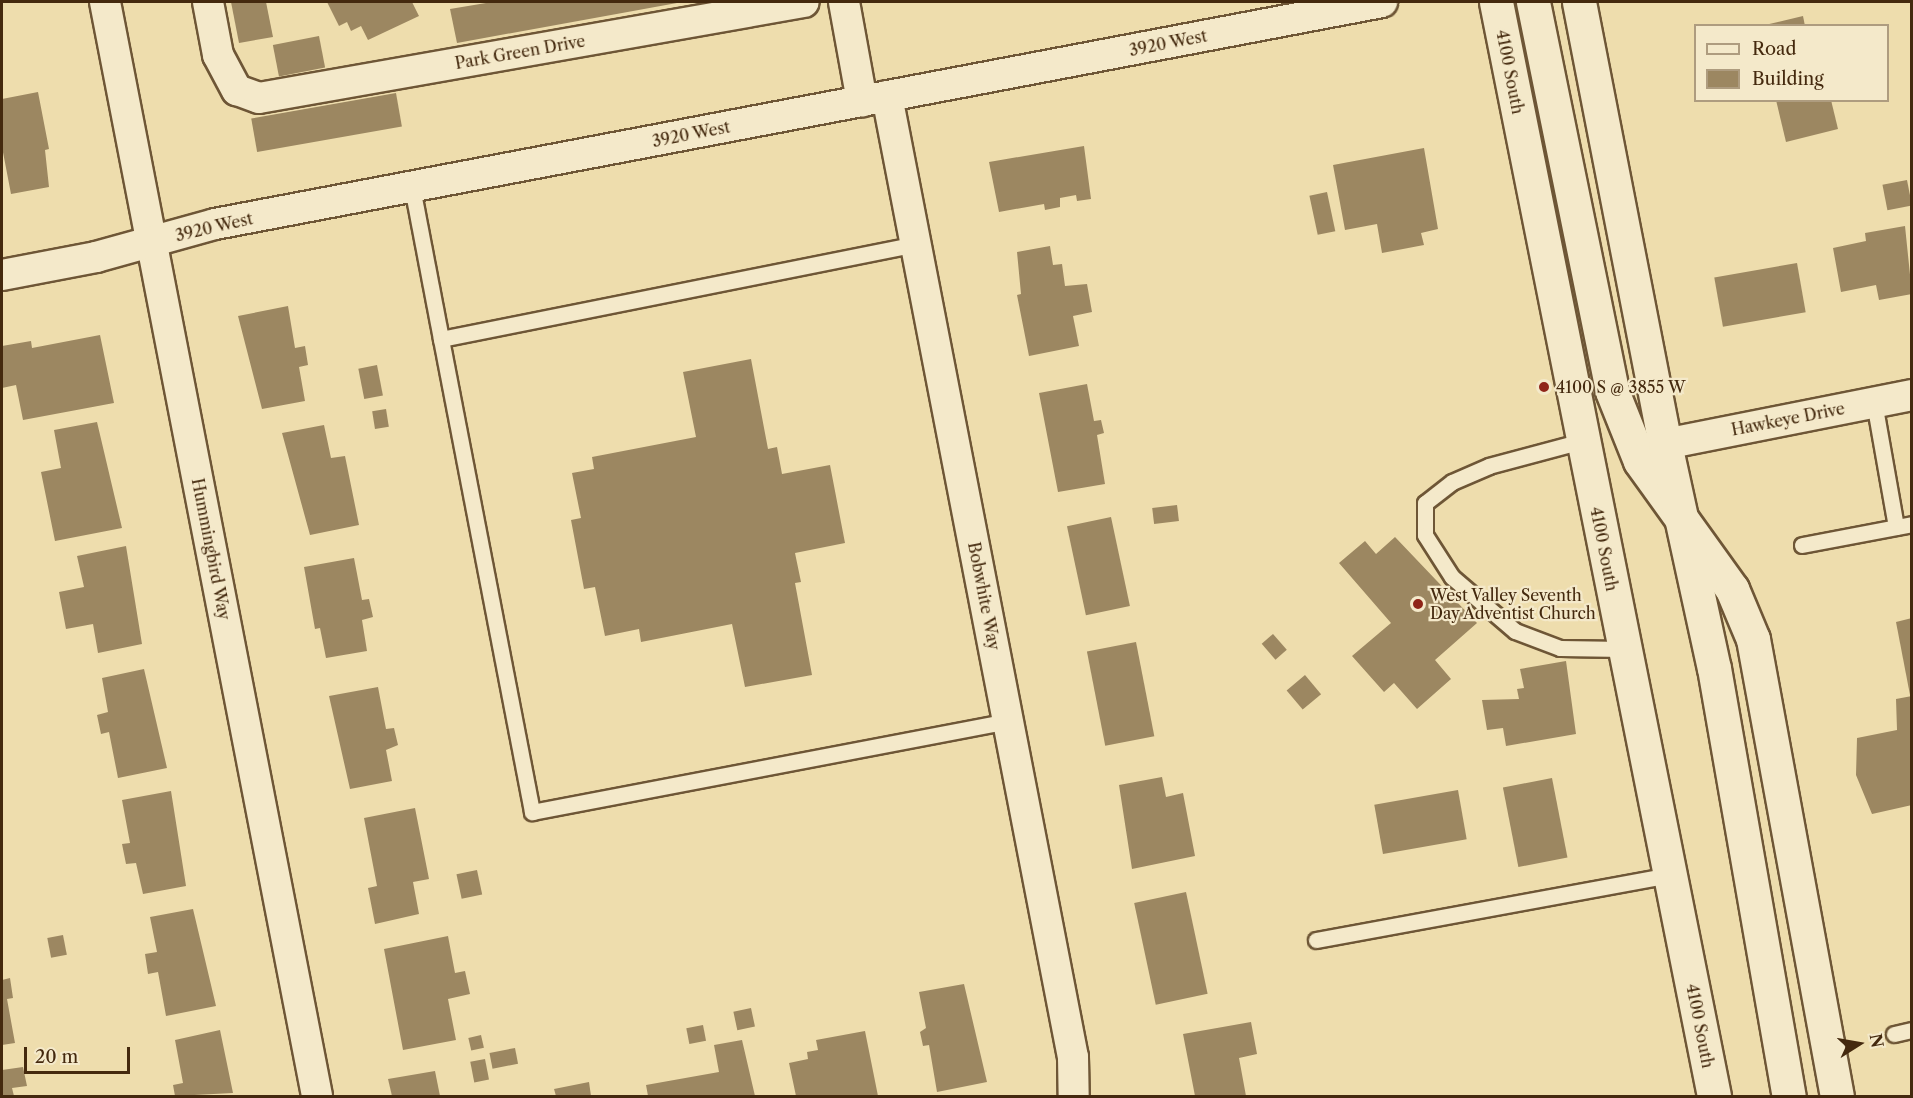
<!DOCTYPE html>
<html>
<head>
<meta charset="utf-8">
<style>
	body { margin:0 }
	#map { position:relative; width:1913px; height:1098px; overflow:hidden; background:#eeddad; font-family:"Libre Caslon Text",serif }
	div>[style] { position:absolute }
	.building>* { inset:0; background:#9c8761; transform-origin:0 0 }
	.roads { filter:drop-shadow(2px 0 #6e5636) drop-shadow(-2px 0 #6e5636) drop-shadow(0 2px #6e5636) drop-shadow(0 -2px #6e5636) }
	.lane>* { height:15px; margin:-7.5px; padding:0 7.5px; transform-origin:7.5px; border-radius:7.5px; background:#f4e9ca }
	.street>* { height:30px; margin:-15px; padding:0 15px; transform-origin:15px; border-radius:15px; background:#f4e9ca }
	.secondary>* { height:33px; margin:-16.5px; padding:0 16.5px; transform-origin:16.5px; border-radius:16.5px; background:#f4e9ca }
	.dots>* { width:16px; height:16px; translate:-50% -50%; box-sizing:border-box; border:3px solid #f4e9ca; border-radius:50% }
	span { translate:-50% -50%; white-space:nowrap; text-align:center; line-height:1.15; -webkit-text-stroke:4.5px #f4e9ca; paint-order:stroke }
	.street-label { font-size:16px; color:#44290e }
	.poi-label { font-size:16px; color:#44290e }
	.left { translate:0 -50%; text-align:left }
	.frame { position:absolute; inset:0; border:3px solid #44290e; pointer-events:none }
	.legend { position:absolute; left:1694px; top:24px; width:195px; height:78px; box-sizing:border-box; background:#f4e9ca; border:2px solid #ae9c7f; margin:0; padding:8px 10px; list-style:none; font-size:18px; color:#44290e }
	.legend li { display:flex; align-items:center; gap:12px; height:30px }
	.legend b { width:30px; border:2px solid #ae9c7f }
	.north { position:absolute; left:1829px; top:1014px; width:60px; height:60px; -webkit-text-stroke:4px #f4e9ca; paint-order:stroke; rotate:79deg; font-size:16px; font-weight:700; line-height:24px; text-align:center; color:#44290e }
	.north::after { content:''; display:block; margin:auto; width:21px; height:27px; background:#44290e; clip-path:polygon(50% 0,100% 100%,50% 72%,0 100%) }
	.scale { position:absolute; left:24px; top:1047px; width:106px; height:27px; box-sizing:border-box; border:3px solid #44290e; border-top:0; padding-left:8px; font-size:18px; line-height:21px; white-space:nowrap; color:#44290e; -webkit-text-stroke:4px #f4e9ca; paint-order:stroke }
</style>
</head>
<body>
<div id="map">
	<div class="building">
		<div style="clip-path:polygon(231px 2px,266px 2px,273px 37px,239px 43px)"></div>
		<div style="clip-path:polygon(327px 2px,412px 2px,419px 16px,368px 40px,361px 26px,351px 31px,347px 22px,339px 26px)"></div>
		<div style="clip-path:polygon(492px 2px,677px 2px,677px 3px,457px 43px,450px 9px)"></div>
		<div style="clip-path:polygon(1803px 16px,1805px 26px,1765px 26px,1765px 25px)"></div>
		<div style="left:319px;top:36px;width:32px;height:47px;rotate:79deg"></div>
		<div style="clip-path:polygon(38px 92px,49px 149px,45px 150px,49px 187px,11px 194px,2px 147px,2px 99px)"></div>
		<div style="left:396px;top:93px;width:34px;height:147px;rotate:80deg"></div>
		<div style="clip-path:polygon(1776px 100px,1831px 100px,1838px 129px,1786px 142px)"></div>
		<div style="clip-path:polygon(1084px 146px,1091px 199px,1077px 201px,1076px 195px,1060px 198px,1060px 207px,1045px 210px,1044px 204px,999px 212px,989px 162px)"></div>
		<div style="clip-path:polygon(1424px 148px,1438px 229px,1421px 233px,1424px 245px,1382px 253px,1377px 224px,1345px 230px,1333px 165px)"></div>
		<div style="left:1907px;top:180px;width:26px;height:25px;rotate:79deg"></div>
		<div style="left:1327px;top:192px;width:40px;height:18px;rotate:78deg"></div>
		<div style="clip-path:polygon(1905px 226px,1912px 294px,1879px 300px,1876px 285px,1841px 292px,1833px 248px,1866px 241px,1865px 233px)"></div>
		<div style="clip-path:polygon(1050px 246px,1053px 265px,1062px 264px,1065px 286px,1087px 284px,1092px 312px,1073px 316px,1079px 346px,1029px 356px,1017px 295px,1021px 294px,1017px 252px)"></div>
		<div style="left:1797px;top:263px;width:50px;height:84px;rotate:80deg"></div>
		<div style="clip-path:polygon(288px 306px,295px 348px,305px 346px,308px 365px,299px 367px,305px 401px,262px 409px,238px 316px)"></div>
		<div style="clip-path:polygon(100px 335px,114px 403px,23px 420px,16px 385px,2px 388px,2px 346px,31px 341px,32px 348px)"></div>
		<div style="clip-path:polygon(751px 359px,768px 449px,777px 447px,782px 474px,830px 465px,845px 543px,795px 553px,801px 582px,795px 583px,812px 675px,745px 687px,732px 624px,641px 642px,639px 629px,605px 636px,595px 587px,584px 589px,571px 520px,581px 518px,572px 473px,594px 469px,592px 457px,696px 437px,683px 372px)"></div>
		<div style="left:377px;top:365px;width:31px;height:19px;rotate:79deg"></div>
		<div style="clip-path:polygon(1087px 384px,1094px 421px,1101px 420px,1104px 433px,1097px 435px,1105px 484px,1058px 492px,1039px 393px)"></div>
		<div style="left:386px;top:409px;width:18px;height:14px;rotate:81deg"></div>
		<div style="clip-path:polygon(97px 422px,122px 528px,55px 541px,41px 472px,61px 468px,54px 430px)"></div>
		<div style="clip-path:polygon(324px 425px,331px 458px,345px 456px,359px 525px,310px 535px,282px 433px)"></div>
		<div style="left:1177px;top:505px;width:16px;height:25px;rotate:83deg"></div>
		<div style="left:1111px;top:517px;width:91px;height:45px;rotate:78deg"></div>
		<div style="clip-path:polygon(1395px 537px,1477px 623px,1435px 660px,1451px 679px,1417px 709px,1394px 683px,1384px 692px,1352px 656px,1391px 623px,1339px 563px,1365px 541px,1376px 554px)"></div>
		<div style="clip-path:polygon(126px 546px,142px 644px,98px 653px,93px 624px,66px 629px,59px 592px,84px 587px,77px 556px)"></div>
		<div style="clip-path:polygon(354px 558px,362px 600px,369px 599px,373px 617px,362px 620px,367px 651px,326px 658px,320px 628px,315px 629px,304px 567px)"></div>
		<div style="clip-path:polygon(1912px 618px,1912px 695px,1910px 695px,1896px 622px)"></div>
		<div style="left:1273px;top:634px;width:21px;height:15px;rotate:49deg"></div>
		<div style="left:1136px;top:642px;width:96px;height:50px;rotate:79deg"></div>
		<div style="clip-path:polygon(1566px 661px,1576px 734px,1506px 746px,1503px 728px,1487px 730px,1482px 700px,1519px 699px,1517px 689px,1524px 688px,1520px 669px)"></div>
		<div style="clip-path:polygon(144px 669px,167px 768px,118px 778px,109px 732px,101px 734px,97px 715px,108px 712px,102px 678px)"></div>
		<div style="left:1305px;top:675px;width:25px;height:24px;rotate:50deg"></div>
		<div style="clip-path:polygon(378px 687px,386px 729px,394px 728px,398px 745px,386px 750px,392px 781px,350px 789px,329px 696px)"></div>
		<div style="clip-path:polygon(1912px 696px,1912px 805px,1872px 814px,1856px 775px,1857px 738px,1897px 730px,1896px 699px)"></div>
		<div style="clip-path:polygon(1162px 777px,1166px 797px,1183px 793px,1195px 856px,1132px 869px,1119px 785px)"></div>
		<div style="left:1552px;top:778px;width:81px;height:50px;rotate:79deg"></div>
		<div style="left:1458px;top:790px;width:50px;height:85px;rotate:80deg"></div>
		<div style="clip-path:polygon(171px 791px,186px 886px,143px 894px,136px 863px,126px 864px,122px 844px,130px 843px,122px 800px)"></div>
		<div style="clip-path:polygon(415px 808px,429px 879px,413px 882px,419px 914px,375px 924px,368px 888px,377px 886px,364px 818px)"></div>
		<div style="left:477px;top:870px;width:25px;height:21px;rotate:78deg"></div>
		<div style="left:1186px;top:892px;width:104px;height:53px;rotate:78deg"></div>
		<div style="clip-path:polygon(193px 909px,216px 1006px,166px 1016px,158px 972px,148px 974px,145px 954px,157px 952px,150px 917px)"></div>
		<div style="left:63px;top:935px;width:20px;height:16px;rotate:79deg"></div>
		<div style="clip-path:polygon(448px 936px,455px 973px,465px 971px,470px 994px,448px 999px,456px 1040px,403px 1050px,384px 949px)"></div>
		<div style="clip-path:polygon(10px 978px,13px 998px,7px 999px,15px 1043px,2px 1045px,2px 980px)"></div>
		<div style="clip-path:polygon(964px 984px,987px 1082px,937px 1092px,929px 1045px,923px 1046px,920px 1032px,926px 1028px,919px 992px)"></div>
		<div style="left:751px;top:1008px;width:19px;height:18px;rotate:78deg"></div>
		<div style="clip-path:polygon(1251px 1022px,1257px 1054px,1239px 1058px,1246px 1096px,1195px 1096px,1183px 1034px)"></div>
		<div style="left:703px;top:1025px;width:16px;height:17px;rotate:79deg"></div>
		<div style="clip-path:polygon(220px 1030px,233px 1093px,175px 1096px,173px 1085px,183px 1083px,175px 1040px)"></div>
		<div style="clip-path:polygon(865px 1031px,878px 1096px,796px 1096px,789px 1063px,808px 1059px,807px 1052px,818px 1050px,816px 1040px)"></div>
		<div style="left:481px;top:1035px;width:13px;height:13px;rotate:77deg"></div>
		<div style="clip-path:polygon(742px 1040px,755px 1096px,648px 1096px,646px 1085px,719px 1072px,714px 1045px)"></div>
		<div style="left:515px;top:1048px;width:16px;height:26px;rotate:79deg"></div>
		<div style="left:485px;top:1059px;width:21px;height:15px;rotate:79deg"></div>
		<div style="clip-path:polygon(23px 1067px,27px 1086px,12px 1088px,14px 1096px,2px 1096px,2px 1070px)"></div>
		<div style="clip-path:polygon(435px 1071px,440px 1096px,392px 1096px,388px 1079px)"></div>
		<div style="clip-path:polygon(589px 1082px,591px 1096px,556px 1096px,554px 1089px)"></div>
	</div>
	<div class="roads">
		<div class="lane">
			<div style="left:412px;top:187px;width:155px;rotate:79.2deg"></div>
			<div style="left:916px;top:244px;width:484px;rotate:168.7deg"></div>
			<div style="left:441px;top:339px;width:482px;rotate:79.1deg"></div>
			<div style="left:532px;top:812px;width:485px;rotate:-10.8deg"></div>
			<div style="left:1874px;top:402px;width:127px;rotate:80deg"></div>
			<div style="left:1582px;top:441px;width:96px;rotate:165deg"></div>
			<div style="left:1489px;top:466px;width:40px;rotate:156.6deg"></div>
			<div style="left:1452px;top:482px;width:34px;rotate:142deg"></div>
			<div style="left:1425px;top:503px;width:32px;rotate:90deg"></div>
			<div style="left:1425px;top:535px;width:50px;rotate:57.3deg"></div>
			<div style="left:1452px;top:577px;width:83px;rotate:40.6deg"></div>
			<div style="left:1515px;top:631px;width:48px;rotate:20.7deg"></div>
			<div style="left:1560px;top:648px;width:64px;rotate:0.9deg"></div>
			<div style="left:1802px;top:545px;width:112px;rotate:-10.8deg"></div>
			<div style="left:1316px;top:940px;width:360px;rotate:-10.4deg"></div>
			<div style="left:1894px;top:1034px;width:18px;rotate:-13deg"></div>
		</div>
		<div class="street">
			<div style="left:105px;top:2px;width:1114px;rotate:79.03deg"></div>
			<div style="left:208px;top:2px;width:54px;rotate:79.3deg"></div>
			<div style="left:218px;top:55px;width:40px;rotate:62deg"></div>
			<div style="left:237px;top:90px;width:23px;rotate:20deg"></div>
			<div style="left:259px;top:98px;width:553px;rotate:-9.99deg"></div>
			<div style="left:844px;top:2px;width:101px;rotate:79.7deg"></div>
			<div style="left:887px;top:96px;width:979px;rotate:79.05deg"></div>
			<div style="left:1073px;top:1057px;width:39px;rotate:89deg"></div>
			<div style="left:2px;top:275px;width:96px;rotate:-10.8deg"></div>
			<div style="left:96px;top:257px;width:123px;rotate:-15.5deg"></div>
			<div style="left:215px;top:224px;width:1188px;rotate:-10.77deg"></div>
			<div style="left:1665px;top:444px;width:252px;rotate:-11.2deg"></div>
		</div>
		<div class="secondary">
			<div style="left:1496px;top:2px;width:1116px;rotate:78.73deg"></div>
			<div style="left:1533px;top:2px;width:397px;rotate:78.5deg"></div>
			<div style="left:1612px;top:391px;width:75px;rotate:68.2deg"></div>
			<div style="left:1640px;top:461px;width:158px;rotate:54.3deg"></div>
			<div style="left:1732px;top:589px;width:54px;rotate:67.2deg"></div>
			<div style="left:1753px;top:639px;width:465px;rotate:79.6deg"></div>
			<div style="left:1579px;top:2px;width:450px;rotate:79deg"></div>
			<div style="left:1665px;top:444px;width:229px;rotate:77.7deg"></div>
			<div style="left:1714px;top:668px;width:435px;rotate:80.1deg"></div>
		</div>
	</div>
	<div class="dots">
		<div style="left:1544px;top:387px;background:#8f2418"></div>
		<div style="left:1418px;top:604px;background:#8f2418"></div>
	</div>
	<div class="street-label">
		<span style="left:1168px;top:43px;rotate:-11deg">3920 West</span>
		<span style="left:520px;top:52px;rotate:-10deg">Park Green Drive</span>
		<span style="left:1510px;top:72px;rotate:79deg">4100 South</span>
		<span style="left:691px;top:134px;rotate:-11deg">3920 West</span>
		<span style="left:214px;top:227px;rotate:-13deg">3920 West</span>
		<span style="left:1788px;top:419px;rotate:-11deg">Hawkeye Drive</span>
		<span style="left:211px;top:549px;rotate:79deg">Hummingbird Way</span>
		<span style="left:1604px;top:549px;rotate:79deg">4100 South</span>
		<span style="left:984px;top:596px;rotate:79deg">Bobwhite Way</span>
		<span style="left:1700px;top:1026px;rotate:79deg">4100 South</span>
	</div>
	<div class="poi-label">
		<span class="left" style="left:1556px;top:387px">4100 S @ 3855 W</span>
		<span class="left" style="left:1430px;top:604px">West Valley Seventh<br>Day Adventist Church</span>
	</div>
	<div class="frame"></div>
	<ul class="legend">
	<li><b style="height:8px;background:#f4e9ca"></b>Road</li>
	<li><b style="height:16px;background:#9c8761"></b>Building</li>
	</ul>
	<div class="north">N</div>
	<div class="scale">20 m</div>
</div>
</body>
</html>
